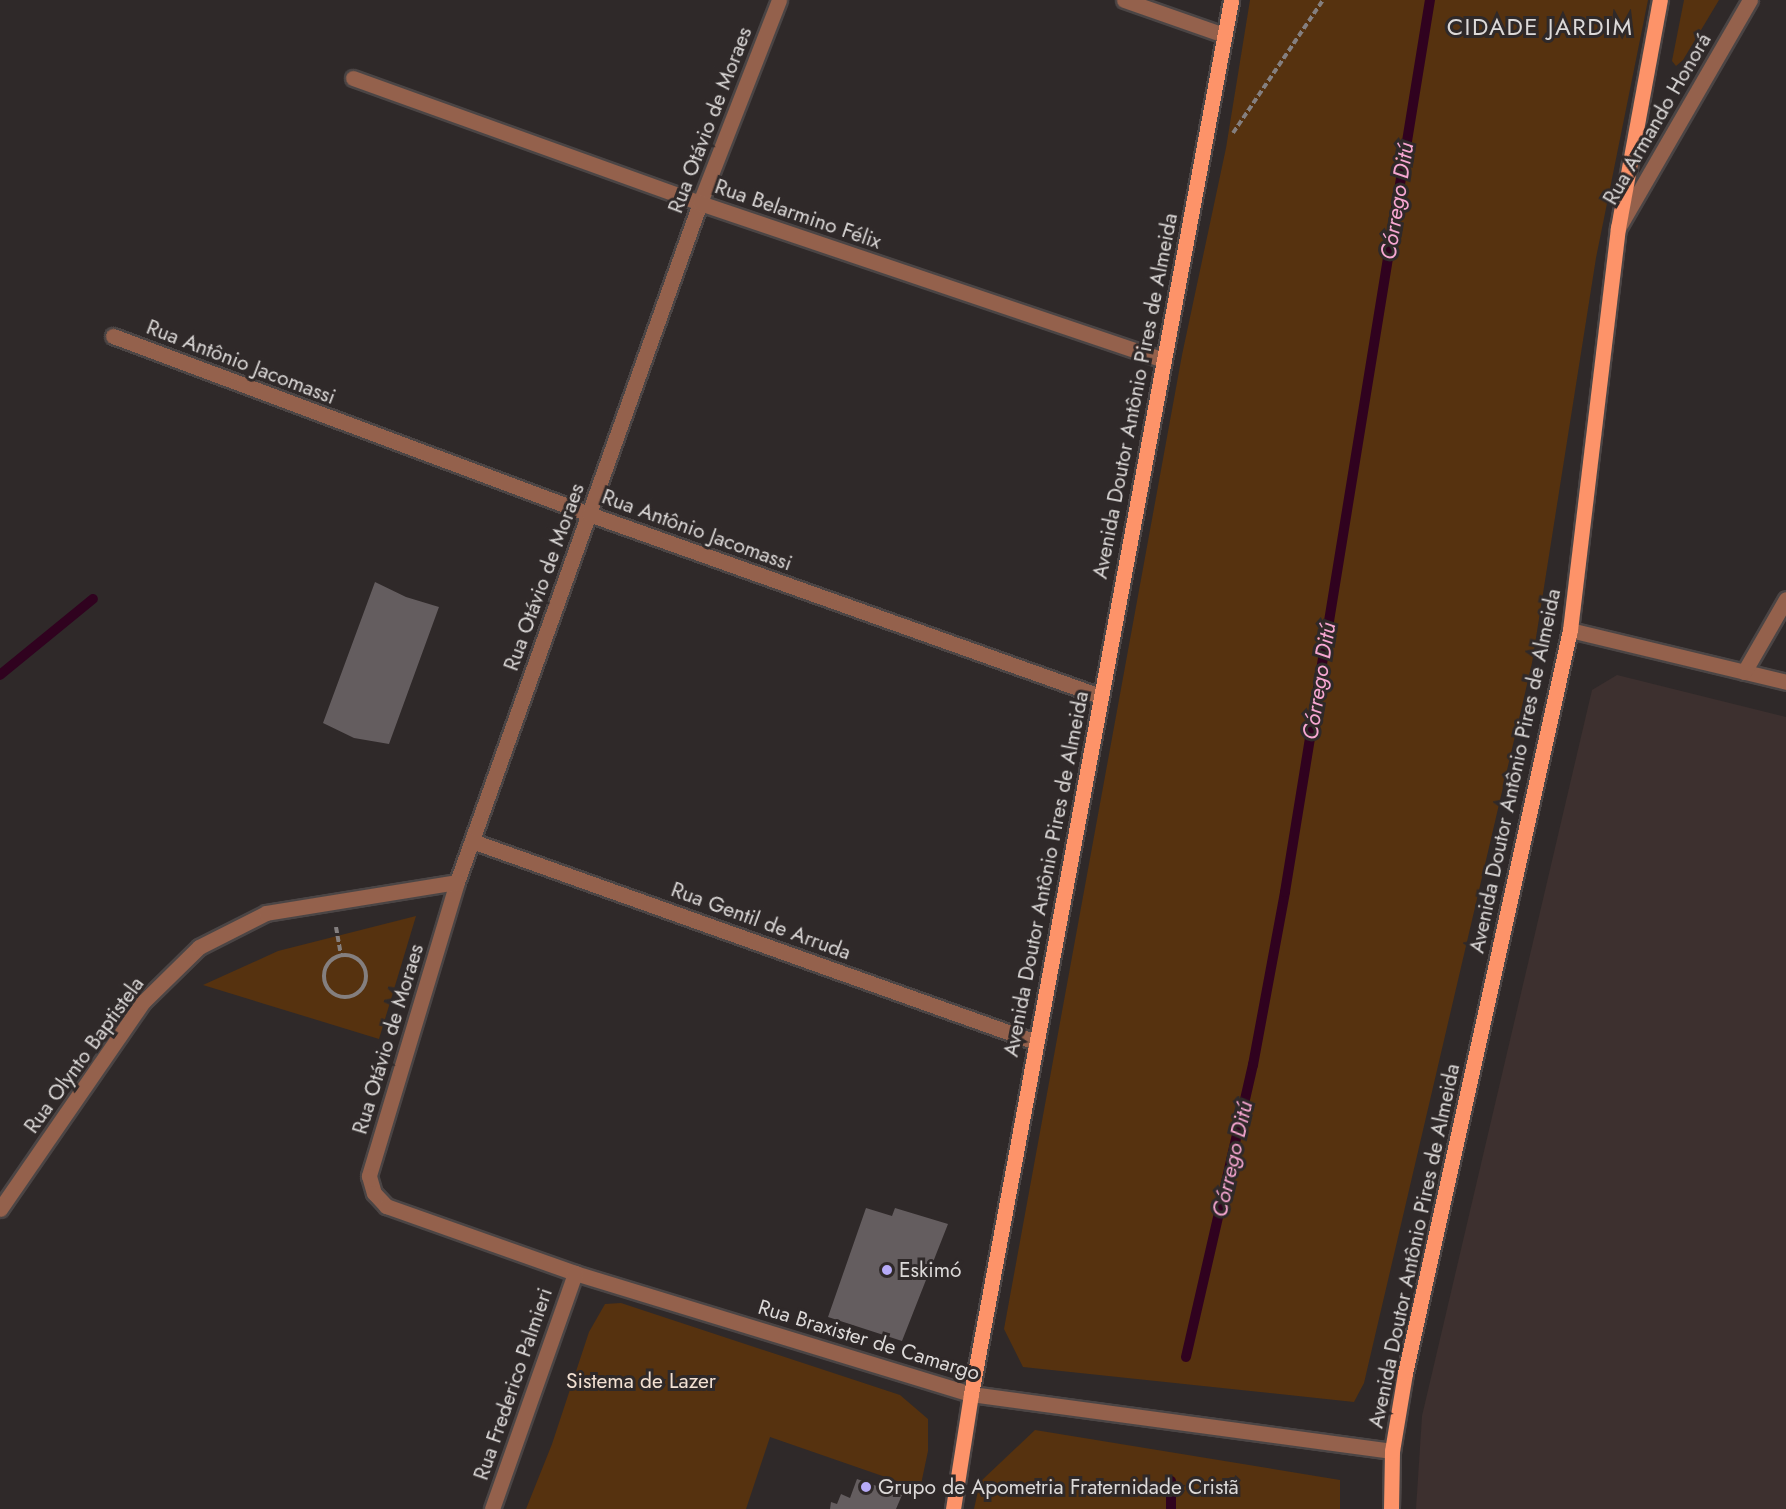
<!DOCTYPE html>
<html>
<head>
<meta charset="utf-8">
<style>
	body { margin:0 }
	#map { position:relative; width:1786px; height:1509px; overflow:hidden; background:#2f2929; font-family:Jost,sans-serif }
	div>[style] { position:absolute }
	.built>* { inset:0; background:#3d302f }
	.green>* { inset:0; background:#56320f }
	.stream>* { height:10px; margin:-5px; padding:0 5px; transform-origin:5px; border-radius:5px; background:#30021f }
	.building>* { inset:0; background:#645d5f }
	.path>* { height:4px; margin-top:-2px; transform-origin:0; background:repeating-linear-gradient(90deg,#847f7f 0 6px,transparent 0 9px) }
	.path>.ring { margin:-2px; padding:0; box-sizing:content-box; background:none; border:4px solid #847f7f; border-radius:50% }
	.roads { filter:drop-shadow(2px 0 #4b4545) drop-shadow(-2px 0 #4b4545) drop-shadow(0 2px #4b4545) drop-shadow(0 -2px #4b4545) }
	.minor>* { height:15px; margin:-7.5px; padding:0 7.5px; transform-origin:7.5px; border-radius:7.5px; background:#94614c }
	.major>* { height:15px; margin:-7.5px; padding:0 7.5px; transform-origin:7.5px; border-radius:7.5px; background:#fd9369 }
	.dots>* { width:16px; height:16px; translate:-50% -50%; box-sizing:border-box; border:3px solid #2f2929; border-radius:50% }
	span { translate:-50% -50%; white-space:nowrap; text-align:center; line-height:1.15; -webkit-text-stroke:6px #2f2929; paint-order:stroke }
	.street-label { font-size:21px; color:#dcd9d8 }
	.poi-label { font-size:21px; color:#dcd9d8 }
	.left { translate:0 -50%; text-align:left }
	.park-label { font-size:21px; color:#f2e0d2 }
	.water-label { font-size:22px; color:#f7a7d2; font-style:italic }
	.quarter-label { font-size:24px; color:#dcd9d8; letter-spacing:1.5px }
</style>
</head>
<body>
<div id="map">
	<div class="built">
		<div style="clip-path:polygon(1617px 675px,1786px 717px,1786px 1509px,1416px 1509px,1422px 1416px,1592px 690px)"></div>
	</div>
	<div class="green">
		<div style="clip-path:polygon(1250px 0,1648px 0,1596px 258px,1532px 663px,1364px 1383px,1354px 1402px,1023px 1367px,1004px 1329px,1182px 355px,1226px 148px)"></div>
		<div style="clip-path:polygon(1684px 0,1719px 0,1683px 60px,1676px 66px,1672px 61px)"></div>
		<div style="clip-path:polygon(416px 916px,379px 1039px,203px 985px,278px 951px)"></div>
		<div style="clip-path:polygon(621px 1303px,900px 1395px,928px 1419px,928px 1451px,920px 1489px,770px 1437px,746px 1509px,526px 1509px,552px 1444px,589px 1332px,605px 1304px)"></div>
		<div style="clip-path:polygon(1035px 1430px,1340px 1480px,1340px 1509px,974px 1509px,980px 1482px)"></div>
	</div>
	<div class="stream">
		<div style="left:0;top:675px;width:120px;rotate:-39.3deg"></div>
		<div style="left:1186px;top:1357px;width:300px;rotate:-77.1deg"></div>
		<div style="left:1253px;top:1065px;width:176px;rotate:-79.5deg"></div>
		<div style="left:1285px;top:892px;width:904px;rotate:-80.77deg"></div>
		<div style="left:1171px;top:1481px;width:28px;rotate:90deg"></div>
	</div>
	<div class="building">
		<div style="clip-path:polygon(375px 582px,406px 597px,439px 607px,389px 744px,354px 738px,323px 723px)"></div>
		<div style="clip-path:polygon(866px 1208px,892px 1216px,895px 1208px,948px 1224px,902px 1341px,828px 1317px)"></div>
		<div style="clip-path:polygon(857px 1479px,902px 1495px,896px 1509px,830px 1509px,831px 1502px,837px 1504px,841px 1494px,850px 1498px)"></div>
	</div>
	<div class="path">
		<div style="left:1233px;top:133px;width:161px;rotate:-55.9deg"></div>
		<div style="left:336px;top:927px;width:28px;rotate:80deg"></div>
		<div class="ring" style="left:324px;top:955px;width:38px;height:38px"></div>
	</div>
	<div class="roads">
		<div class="minor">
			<div style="left:779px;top:0;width:218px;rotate:111.3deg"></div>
			<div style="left:700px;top:203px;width:721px;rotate:109.69deg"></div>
			<div style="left:457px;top:882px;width:307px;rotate:106.7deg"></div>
			<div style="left:369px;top:1176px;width:18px;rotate:74deg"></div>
			<div style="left:374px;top:1193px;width:18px;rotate:47deg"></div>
			<div style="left:386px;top:1206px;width:201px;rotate:19.5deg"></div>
			<div style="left:575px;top:1273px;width:414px;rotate:17deg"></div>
			<div style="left:971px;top:1394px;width:425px;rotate:7.7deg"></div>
			<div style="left:1124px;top:0;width:106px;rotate:19.3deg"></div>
			<div style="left:353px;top:78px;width:369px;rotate:19.8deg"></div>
			<div style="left:700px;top:203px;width:489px;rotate:18.7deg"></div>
			<div style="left:1620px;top:225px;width:260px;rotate:-60deg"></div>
			<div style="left:113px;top:336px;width:508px;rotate:20.5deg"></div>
			<div style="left:589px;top:514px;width:542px;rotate:19.6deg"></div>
			<div style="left:1570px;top:630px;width:222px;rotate:13.5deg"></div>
			<div style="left:1744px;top:672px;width:84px;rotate:-60.1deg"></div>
			<div style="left:472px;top:841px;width:599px;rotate:19.62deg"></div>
			<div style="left:0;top:1209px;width:252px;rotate:-55.4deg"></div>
			<div style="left:143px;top:1002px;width:78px;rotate:-44.5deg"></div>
			<div style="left:199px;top:947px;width:75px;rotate:-26.9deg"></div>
			<div style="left:266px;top:913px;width:193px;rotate:-9.2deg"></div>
			<div style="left:492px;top:1509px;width:250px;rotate:-70.6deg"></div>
		</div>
		<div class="major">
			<div style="left:953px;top:1509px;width:116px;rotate:-81.1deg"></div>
			<div style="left:971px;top:1394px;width:1418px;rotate:-79.43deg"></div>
			<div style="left:1391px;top:1509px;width:58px;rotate:-89deg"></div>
			<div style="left:1392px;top:1451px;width:79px;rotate:-80.5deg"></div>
			<div style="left:1405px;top:1373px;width:761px;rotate:-77.48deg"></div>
			<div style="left:1570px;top:630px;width:405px;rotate:-83.2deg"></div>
			<div style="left:1618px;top:228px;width:232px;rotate:-79.6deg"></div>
		</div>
	</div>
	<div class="dots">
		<div style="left:887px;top:1270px;background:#b7abf8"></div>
		<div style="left:866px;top:1487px;background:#b7abf8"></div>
	</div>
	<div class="street-label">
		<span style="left:1657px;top:119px;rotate:-60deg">Rua Armando Honorá</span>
		<span style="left:710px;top:120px;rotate:-69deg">Rua Otávio de Moraes</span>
		<span style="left:798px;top:214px;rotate:19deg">Rua Belarmino Félix</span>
		<span style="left:241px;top:362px;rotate:21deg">Rua Antônio Jacomassi</span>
		<span style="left:1135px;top:396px;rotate:-79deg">Avenida Doutor Antônio Pires de Almeida</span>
		<span style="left:697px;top:530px;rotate:20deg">Rua Antônio Jacomassi</span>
		<span style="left:544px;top:577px;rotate:-70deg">Rua Otávio de Moraes</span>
		<span style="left:1515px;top:771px;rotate:-78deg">Avenida Doutor Antônio Pires de Almeida</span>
		<span style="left:1046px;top:874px;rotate:-79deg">Avenida Doutor Antônio Pires de Almeida</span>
		<span style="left:761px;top:921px;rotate:20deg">Rua Gentil de Arruda</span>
		<span style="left:388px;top:1039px;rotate:-73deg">Rua Otávio de Moraes</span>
		<span style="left:84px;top:1055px;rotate:-54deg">Rua Olynto Baptistela</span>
		<span style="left:1414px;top:1246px;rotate:-78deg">Avenida Doutor Antônio Pires de Almeida</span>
		<span style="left:869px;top:1340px;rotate:17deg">Rua Braxister de Camargo</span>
		<span style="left:513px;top:1384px;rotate:-71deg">Rua Frederico Palmieri</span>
	</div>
	<div class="poi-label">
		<span class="left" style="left:899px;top:1270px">Eskimó</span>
		<span class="left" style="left:878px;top:1487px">Grupo de Apometria Fraternidade Cristã</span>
	</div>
	<div class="park-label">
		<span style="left:641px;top:1381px">Sistema de Lazer</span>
	</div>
	<div class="water-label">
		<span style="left:1397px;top:201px;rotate:-81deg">Córrego Ditú</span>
		<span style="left:1319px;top:681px;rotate:-81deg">Córrego Ditú</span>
		<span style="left:1232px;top:1159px;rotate:-77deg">Córrego Ditú</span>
	</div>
	<div class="quarter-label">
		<span style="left:1540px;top:27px">CIDADE JARDIM</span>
	</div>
</div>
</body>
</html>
